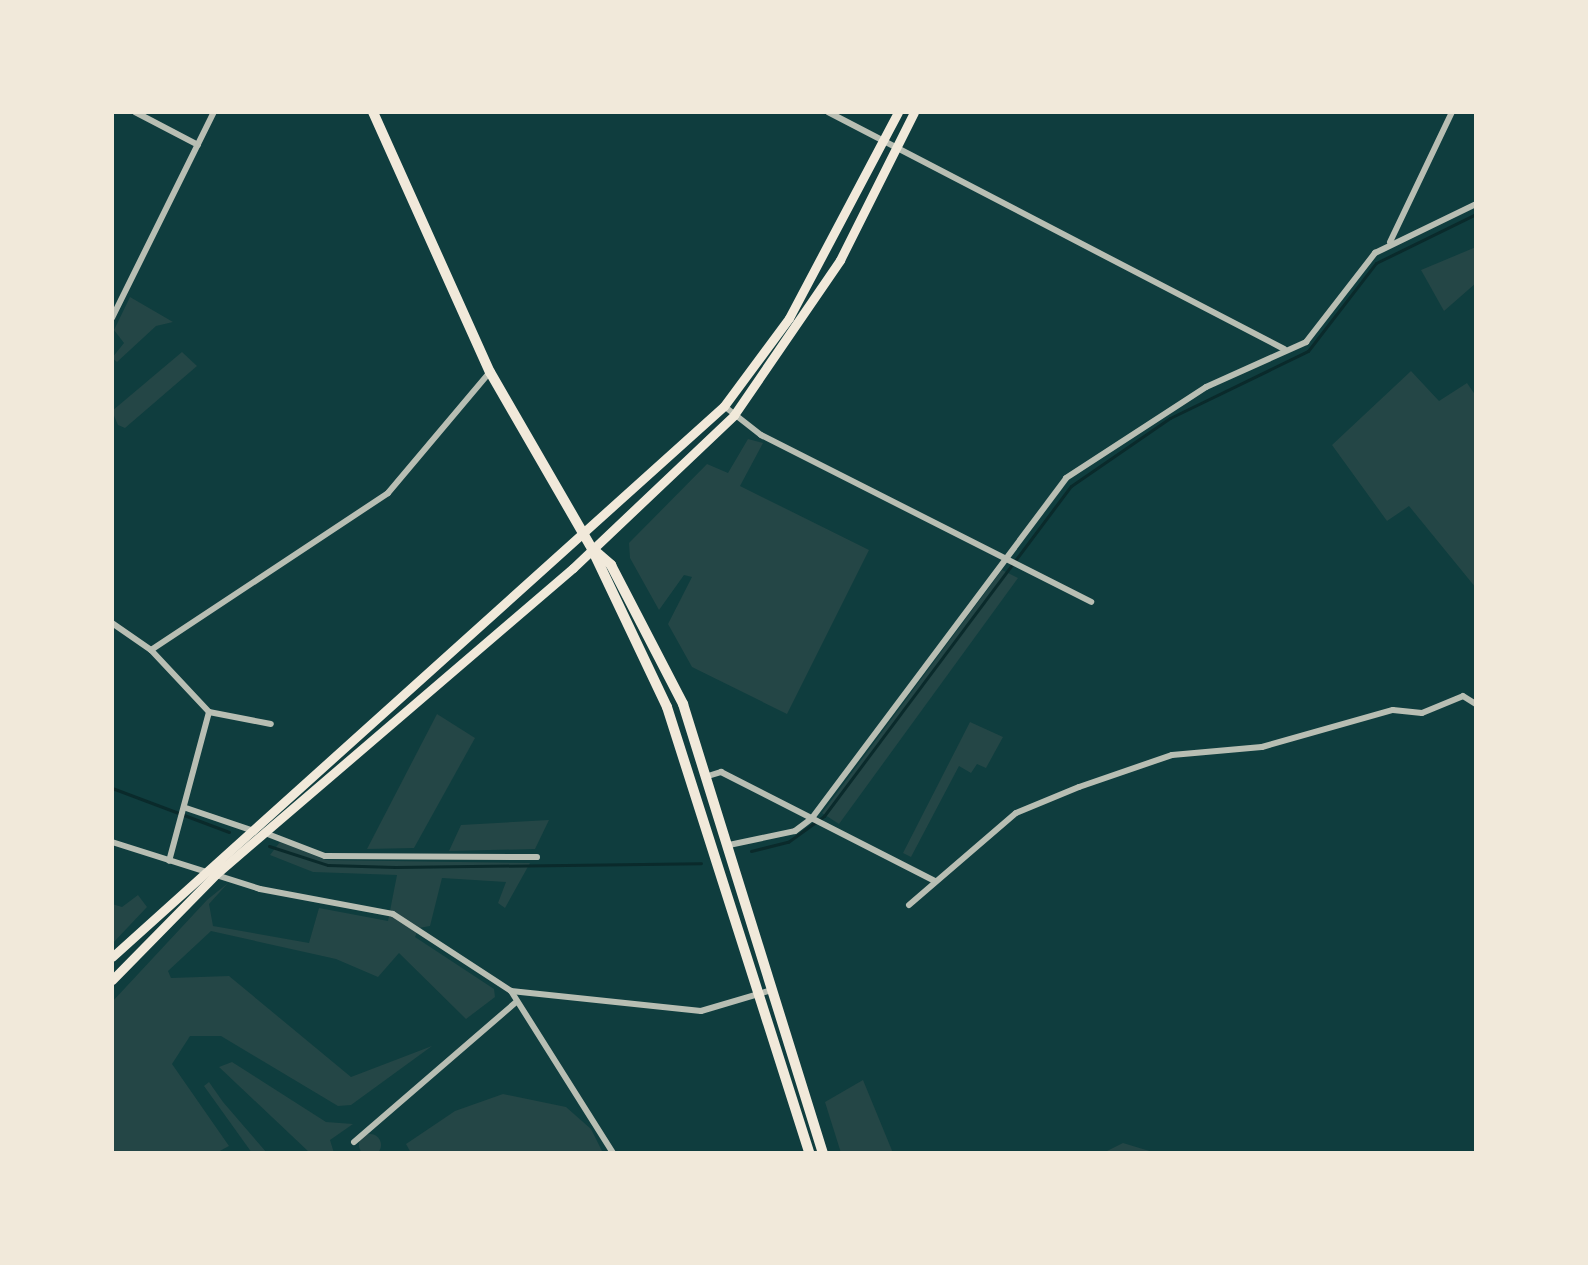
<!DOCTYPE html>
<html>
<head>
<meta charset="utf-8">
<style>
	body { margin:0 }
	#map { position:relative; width:1588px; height:1265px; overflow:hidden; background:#0f3d3e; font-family:Arial,sans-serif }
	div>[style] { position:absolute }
	.green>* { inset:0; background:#244646 }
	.round { border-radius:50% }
	.stream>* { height:3px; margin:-1.5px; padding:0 1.5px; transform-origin:1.5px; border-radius:1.5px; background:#0a2a2b }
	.minor>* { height:6px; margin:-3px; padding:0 3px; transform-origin:3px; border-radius:3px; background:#b8beb3 }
	.primary>* { height:9px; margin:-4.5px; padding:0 4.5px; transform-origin:4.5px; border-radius:4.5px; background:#f1e9da }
	.trunk>* { height:10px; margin:-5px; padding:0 5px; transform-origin:5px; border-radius:5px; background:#f1e9da }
	span { translate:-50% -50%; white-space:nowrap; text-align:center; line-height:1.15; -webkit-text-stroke:6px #f1e9da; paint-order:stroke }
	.frame { position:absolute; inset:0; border:114px solid #f1e9da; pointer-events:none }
</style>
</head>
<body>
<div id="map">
	<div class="green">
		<div style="clip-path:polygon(1476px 247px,1476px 283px,1444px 311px,1421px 270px)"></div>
		<div style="clip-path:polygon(130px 297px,173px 322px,156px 326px,117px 362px,112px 358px,124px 343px,114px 330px)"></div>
		<div style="clip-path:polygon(182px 352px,197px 366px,125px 428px,118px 425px,112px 411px)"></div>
		<div style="clip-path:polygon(1411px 371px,1439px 401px,1467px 383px,1476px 396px,1476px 588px,1409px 506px,1387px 521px,1332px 445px)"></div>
		<div style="clip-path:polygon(748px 439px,763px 443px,740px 486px,869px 550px,787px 714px,692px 667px,668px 624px,692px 577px,684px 575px,659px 610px,630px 558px,629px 543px,707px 464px,728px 473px)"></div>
		<div style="clip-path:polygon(1002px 570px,1018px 578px,839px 824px,822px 813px)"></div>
		<div style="clip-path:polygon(437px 714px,475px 738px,414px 848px,367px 849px)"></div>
		<div style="clip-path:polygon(970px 722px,1003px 737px,986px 768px,977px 764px,971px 773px,959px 766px,911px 857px,903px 853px)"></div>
		<div style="clip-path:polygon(549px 820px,535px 849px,449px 851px,461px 825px)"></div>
		<div style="clip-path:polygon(280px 842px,326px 860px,530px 863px,505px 908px,498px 903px,506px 882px,442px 878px,430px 926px,419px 928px,415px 937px,494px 989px,495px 997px,466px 1019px,399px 953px,378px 977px,336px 959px,211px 931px,168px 971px,171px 978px,229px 976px,351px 1077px,432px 1046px,351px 1105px,338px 1106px,221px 1036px,190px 1036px,172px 1064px,229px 1146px,216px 1153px,112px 1153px,112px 1002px,207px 900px,228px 883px,209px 904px,213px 926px,309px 943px,319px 908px,388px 921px,397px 875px,313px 872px,270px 855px)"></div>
		<div style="clip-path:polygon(138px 895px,147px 907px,112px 944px,112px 904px,122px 907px)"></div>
		<div style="clip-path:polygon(232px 1062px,326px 1122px,353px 1124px,330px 1140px,334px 1153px,310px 1153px,219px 1067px)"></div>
		<div style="clip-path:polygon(863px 1080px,893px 1153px,841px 1153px,825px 1102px)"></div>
		<div style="clip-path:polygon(209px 1082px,223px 1102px,267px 1153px,252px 1153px,204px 1086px)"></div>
		<div style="clip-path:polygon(503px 1094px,566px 1107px,591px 1129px,603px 1153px,411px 1153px,406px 1144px,455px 1111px)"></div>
		<div class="round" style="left:359px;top:1134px;width:22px;height:22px"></div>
		<div style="clip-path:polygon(1123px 1143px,1156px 1153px,1103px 1153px)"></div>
	</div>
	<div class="stream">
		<div style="left:112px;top:788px;width:125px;rotate:20.6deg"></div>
		<div style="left:269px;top:846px;width:62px;rotate:17.9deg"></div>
		<div style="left:328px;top:865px;width:67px;rotate:1.7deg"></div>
		<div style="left:395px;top:867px;width:306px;rotate:-0.7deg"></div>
		<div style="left:751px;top:851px;width:38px;rotate:-14deg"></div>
		<div style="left:788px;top:842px;width:44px;rotate:-35.8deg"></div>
		<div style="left:824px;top:816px;width:412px;rotate:-53.2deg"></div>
		<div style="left:1071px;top:486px;width:120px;rotate:-34.5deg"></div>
		<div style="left:1170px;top:418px;width:153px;rotate:-25.9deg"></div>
		<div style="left:1308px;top:351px;width:111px;rotate:-52.3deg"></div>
		<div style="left:1376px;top:263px;width:111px;rotate:-26.1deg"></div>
	</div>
	<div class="minor">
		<div style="left:135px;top:112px;width:71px;rotate:27.6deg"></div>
		<div style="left:828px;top:112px;width:514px;rotate:27.46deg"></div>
		<div style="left:1390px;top:242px;width:144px;rotate:-64.5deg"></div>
		<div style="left:112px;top:318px;width:230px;rotate:-63.7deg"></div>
		<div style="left:724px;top:406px;width:47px;rotate:38.1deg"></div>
		<div style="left:761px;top:435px;width:370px;rotate:26.8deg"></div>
		<div style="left:112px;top:623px;width:47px;rotate:34.7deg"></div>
		<div style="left:151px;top:650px;width:85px;rotate:46.9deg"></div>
		<div style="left:209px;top:712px;width:154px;rotate:105deg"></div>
		<div style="left:151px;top:650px;width:284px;rotate:-33.5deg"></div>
		<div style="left:388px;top:493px;width:158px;rotate:-49.9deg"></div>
		<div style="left:209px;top:712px;width:63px;rotate:11deg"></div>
		<div style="left:708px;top:776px;width:14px;rotate:-17deg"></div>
		<div style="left:721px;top:772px;width:240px;rotate:27deg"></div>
		<div style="left:186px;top:808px;width:72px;rotate:18.7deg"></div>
		<div style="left:265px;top:833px;width:64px;rotate:21deg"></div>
		<div style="left:325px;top:856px;width:212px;rotate:0.3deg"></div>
		<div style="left:112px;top:842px;width:155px;rotate:17.6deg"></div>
		<div style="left:260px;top:889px;width:135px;rotate:10.6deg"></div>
		<div style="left:393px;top:914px;width:141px;rotate:33.1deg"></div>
		<div style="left:511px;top:991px;width:191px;rotate:6deg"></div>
		<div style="left:701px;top:1011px;width:74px;rotate:-16.5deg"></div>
		<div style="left:729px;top:845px;width:67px;rotate:-12deg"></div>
		<div style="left:795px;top:831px;width:21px;rotate:-37deg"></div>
		<div style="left:812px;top:818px;width:424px;rotate:-53.2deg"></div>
		<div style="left:1066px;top:478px;width:167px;rotate:-33deg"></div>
		<div style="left:1206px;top:387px;width:110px;rotate:-24.2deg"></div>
		<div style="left:1306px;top:342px;width:113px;rotate:-52.2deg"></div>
		<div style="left:1375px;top:253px;width:112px;rotate:-25.9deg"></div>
		<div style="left:909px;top:905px;width:141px;rotate:-40.7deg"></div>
		<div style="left:1016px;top:813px;width:68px;rotate:-22.4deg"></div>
		<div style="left:1079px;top:787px;width:98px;rotate:-19deg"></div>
		<div style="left:1172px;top:755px;width:90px;rotate:-5.1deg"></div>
		<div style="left:1262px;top:747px;width:136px;rotate:-15.8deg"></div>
		<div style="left:1393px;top:710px;width:29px;rotate:6deg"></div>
		<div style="left:1422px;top:713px;width:44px;rotate:-22.5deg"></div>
		<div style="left:1463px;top:696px;width:15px;rotate:32deg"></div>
		<div style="left:511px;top:991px;width:191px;rotate:57.8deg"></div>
		<div style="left:354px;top:1142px;width:213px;rotate:-40.8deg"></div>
	</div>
	<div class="primary">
		<div style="left:112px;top:957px;width:823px;rotate:-42deg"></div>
		<div style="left:724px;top:406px;width:109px;rotate:-53.5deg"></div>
		<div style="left:789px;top:318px;width:233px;rotate:-62.1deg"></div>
		<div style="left:112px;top:980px;width:148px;rotate:-45.5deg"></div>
		<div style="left:216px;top:874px;width:470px;rotate:-40.6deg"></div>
		<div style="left:573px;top:568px;width:222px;rotate:-43.5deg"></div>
		<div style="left:734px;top:415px;width:188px;rotate:-55.6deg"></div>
		<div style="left:840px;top:260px;width:165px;rotate:-63.4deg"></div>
	</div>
	<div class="trunk">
		<div style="left:373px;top:112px;width:285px;rotate:65.8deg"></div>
		<div style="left:490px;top:372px;width:204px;rotate:60deg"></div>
		<div style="left:592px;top:549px;width:175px;rotate:64.6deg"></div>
		<div style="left:667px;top:707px;width:468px;rotate:72.3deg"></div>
		<div style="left:594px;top:550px;width:23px;rotate:41deg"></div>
		<div style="left:611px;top:565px;width:157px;rotate:62.6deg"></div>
		<div style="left:683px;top:704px;width:470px;rotate:72.7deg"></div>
	</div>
	<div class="frame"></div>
</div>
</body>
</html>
